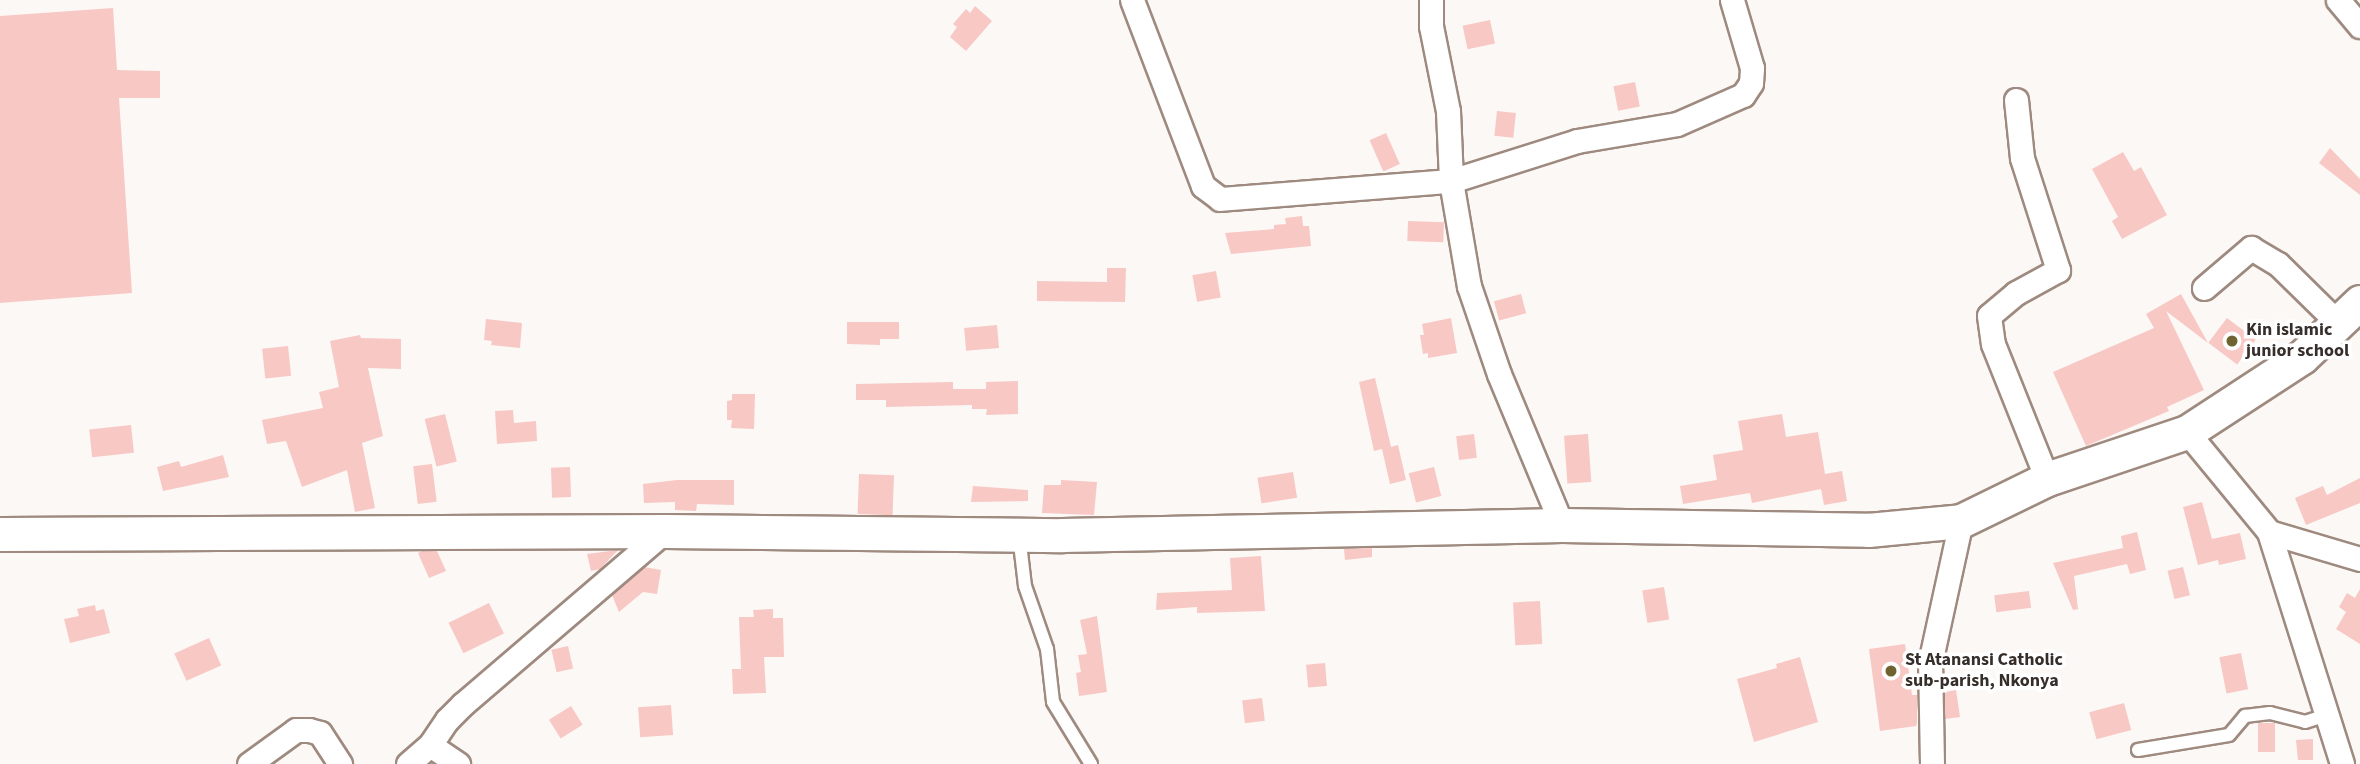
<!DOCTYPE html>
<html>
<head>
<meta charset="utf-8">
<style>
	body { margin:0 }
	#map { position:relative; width:2360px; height:764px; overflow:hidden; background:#fcf8f5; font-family:"Source Sans 3",sans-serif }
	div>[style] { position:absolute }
	.building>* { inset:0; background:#f8c8c5; transform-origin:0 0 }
	.roads { filter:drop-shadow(2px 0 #9e8a7f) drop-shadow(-2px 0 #9e8a7f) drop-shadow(0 2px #9e8a7f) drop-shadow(0 -2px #9e8a7f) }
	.lane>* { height:12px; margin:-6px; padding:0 6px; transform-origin:6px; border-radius:6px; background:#fff }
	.street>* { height:23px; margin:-11.5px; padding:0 11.5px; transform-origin:11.5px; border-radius:11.5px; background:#fff }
	.secondary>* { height:33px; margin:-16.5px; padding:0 16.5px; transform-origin:16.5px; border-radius:16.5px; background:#fff }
	.dots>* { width:19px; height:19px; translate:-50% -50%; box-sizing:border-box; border:4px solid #fff; border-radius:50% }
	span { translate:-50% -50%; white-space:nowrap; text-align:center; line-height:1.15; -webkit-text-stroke:7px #fff; paint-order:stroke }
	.poi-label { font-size:18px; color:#362e2a; font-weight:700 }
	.left { translate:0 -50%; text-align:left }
</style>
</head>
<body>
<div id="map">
	<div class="building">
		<div style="clip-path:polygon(975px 6px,992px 21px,966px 51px,950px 37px,957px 27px,953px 24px,966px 9px,970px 13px)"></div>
		<div style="clip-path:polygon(113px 8px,117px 70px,160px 71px,160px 98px,119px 98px,132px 293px,0 303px,0 16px)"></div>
		<div style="left:1490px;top:20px;width:24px;height:28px;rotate:78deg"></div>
		<div style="left:1635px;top:82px;width:25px;height:22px;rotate:79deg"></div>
		<div style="left:1497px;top:111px;width:19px;height:25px;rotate:6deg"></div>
		<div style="left:1386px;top:133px;width:34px;height:18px;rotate:66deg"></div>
		<div style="clip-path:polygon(2330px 148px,2360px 179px,2360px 195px,2319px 163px)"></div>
		<div style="clip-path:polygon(2123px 152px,2134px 171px,2141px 167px,2167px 215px,2122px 239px,2112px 221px,2118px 217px,2092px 169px)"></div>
		<div style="clip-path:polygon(1302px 216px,1303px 226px,1309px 226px,1311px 246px,1231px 254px,1225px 233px,1274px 229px,1274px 225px,1286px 224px,1285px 218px)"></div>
		<div style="left:1408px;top:221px;width:36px;height:20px;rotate:2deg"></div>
		<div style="clip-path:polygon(1107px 268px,1126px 268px,1125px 302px,1037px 301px,1037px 281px,1107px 282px)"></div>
		<div style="left:1216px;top:271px;width:27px;height:24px;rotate:80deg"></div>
		<div style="left:1521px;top:294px;width:20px;height:28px;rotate:75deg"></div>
		<div style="clip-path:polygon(2181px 294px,2208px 343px,2166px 311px,2204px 390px,2167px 407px,2169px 411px,2086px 446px,2053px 372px,2154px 328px,2146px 314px)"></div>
		<div style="clip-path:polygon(1451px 318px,1457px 353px,1428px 358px,1428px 353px,1423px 354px,1420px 335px,1424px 335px,1422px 324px)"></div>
		<div style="left:2227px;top:318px;width:36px;height:31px;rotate:37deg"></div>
		<div style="clip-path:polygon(486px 319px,522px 323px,520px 348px,491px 345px,492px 341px,484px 340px)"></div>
		<div style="clip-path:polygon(847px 322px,899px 322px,899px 339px,880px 339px,880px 345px,847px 344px)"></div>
		<div style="left:997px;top:325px;width:23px;height:33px;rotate:85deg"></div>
		<div style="clip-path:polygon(360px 335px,361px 338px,401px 339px,401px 369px,368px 368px,383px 436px,362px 443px,375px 508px,355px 512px,347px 470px,302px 487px,286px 441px,267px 444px,262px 420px,323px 408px,319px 392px,339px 387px,330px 341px)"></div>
		<div style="left:288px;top:346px;width:30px;height:26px;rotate:84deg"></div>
		<div style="clip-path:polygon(1375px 378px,1391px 447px,1398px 445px,1406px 480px,1390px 484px,1382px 449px,1374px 451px,1359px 382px)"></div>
		<div style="clip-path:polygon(1018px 381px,1018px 414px,986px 415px,987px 409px,972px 409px,972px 405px,886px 407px,886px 400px,856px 400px,856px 384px,953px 382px,953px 389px,986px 389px,986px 382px)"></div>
		<div style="clip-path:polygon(732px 394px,755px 394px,754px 429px,731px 428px,732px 420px,727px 420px,727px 401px,732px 400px)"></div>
		<div style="clip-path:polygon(513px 410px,514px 423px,536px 421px,537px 441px,497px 444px,495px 411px)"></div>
		<div style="left:445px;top:414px;width:49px;height:21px;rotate:76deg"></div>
		<div style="clip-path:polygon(1782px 414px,1786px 437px,1818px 432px,1825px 474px,1842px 471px,1847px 501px,1824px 505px,1821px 489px,1752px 503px,1750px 493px,1683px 504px,1680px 486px,1717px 480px,1713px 455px,1743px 450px,1738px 421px)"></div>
		<div style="left:131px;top:425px;width:28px;height:42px;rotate:84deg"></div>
		<div style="left:1474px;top:434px;width:24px;height:18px;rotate:83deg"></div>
		<div style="left:1588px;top:434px;width:48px;height:24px;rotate:86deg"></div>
		<div style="clip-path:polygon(223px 455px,229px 477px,163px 491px,157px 467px,179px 461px,181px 467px)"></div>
		<div style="left:432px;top:464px;width:38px;height:19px;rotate:83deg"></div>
		<div style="left:570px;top:467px;width:30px;height:19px;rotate:88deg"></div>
		<div style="left:1434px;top:467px;width:30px;height:26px;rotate:76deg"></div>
		<div style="left:1293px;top:472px;width:26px;height:36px;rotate:81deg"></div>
		<div style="left:859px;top:474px;width:35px;height:40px;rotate:2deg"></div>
		<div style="clip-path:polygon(2360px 478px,2360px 503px,2306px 525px,2295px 498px,2323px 486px,2327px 495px)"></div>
		<div style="clip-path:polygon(677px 480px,734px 480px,734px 505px,697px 504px,696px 511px,675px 510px,675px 502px,644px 503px,643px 484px)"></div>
		<div style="clip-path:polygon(1061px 480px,1097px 482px,1094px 515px,1042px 513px,1044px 485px,1061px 485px)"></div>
		<div style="clip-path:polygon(973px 486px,1028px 490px,1028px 501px,971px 502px)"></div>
		<div style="clip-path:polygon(2202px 502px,2212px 539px,2240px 533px,2246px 559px,2219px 565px,2218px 560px,2198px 565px,2183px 507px)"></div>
		<div style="clip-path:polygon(2137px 532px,2146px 570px,2130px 574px,2127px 564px,2074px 576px,2078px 609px,2073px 610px,2053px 563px,2123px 548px,2121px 536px)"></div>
		<div style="clip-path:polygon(1372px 548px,1372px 557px,1345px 560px,1344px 549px)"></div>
		<div style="clip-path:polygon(618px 550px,600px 569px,591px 571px,587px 554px)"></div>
		<div style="clip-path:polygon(422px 551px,437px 551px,446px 571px,429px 578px,418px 553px)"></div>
		<div style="clip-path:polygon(1261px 556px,1265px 611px,1197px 613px,1197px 607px,1156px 610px,1157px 593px,1232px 590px,1230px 558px)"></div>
		<div style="clip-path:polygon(644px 567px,661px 570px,657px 594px,643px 592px,619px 612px,612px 595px)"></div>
		<div style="left:2183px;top:567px;width:29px;height:16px;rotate:76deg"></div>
		<div style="left:1664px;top:587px;width:33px;height:22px;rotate:81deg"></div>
		<div style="clip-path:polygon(2360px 589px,2360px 644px,2336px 629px,2346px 612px,2339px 607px,2347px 593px,2355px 598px)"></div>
		<div style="left:2029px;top:591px;width:17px;height:35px;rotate:83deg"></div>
		<div style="left:1540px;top:601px;width:43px;height:27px;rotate:87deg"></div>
		<div style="left:489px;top:603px;width:34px;height:45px;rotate:64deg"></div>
		<div style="clip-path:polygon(95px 605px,96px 611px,104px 609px,110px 633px,70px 643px,64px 619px,79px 616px,77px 609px)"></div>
		<div style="clip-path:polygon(773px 609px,773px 618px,783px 618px,784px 657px,764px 657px,766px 693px,733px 694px,732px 669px,741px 669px,739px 617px,754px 617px,753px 610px)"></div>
		<div style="clip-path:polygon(1097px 616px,1107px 692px,1079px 696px,1076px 673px,1081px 672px,1078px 655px,1087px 654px,1080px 620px)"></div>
		<div style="left:209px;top:638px;width:30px;height:38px;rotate:66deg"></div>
		<div style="clip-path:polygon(1905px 644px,1912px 695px,1917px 695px,1917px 723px,1916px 726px,1880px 731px,1869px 649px)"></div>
		<div style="left:568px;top:646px;width:23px;height:17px;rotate:77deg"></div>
		<div style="left:2241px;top:653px;width:37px;height:22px;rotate:79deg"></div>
		<div style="clip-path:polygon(1800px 657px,1818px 722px,1754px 742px,1737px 679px,1777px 668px,1776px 664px)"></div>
		<div style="left:1325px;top:663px;width:23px;height:19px;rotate:85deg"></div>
		<div style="clip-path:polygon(1956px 690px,1960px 717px,1945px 719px,1945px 692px)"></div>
		<div style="left:1262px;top:698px;width:23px;height:20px;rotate:83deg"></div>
		<div style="left:2124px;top:703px;width:28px;height:36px;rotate:75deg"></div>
		<div style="left:671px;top:705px;width:30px;height:33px;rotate:86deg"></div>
		<div style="left:571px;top:706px;width:22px;height:26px;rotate:58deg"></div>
		<div style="left:2258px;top:723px;width:17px;height:29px"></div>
		<div style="clip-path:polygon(2313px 739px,2313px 760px,2298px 760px,2296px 740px)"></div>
	</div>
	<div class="roads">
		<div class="lane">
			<div style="left:1019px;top:535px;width:51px;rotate:83.3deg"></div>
			<div style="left:1025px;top:586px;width:67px;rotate:70.8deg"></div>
			<div style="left:1047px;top:649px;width:53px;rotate:83.5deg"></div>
			<div style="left:1053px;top:702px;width:73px;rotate:58.5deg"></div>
			<div style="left:2138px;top:750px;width:92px;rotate:-9.4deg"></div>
			<div style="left:2229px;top:735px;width:25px;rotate:-50deg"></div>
			<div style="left:2245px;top:716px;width:25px;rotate:-7deg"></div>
			<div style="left:2270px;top:713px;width:36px;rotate:14deg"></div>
			<div style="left:2305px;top:722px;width:22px;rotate:-18deg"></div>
		</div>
		<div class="street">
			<div style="left:1132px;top:0;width:199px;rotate:69.1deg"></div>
			<div style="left:1203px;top:186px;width:21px;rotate:37deg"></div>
			<div style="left:1220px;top:199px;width:232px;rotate:-4.5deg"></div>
			<div style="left:1451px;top:181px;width:132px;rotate:-17.6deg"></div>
			<div style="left:1577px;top:141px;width:101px;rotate:-9.6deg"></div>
			<div style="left:1677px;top:124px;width:72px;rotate:-23.7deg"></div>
			<div style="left:1743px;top:95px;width:14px;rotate:-56deg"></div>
			<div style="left:1751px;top:83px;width:15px;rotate:-86deg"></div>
			<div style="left:1752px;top:68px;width:71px;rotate:-106.4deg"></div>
			<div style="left:1431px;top:0;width:26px;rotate:90deg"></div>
			<div style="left:1431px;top:26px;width:87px;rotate:78.7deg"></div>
			<div style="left:1448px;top:111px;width:70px;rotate:87.5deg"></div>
			<div style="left:1451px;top:181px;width:107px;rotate:80.3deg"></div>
			<div style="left:1469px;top:286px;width:93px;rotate:71.2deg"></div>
			<div style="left:1499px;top:374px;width:164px;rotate:67.4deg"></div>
			<div style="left:2338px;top:0;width:34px;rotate:50deg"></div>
			<div style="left:2016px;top:100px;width:58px;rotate:84.1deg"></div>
			<div style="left:2022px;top:158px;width:118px;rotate:72.2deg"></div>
			<div style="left:2058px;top:270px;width:48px;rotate:151.3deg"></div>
			<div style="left:2016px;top:293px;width:35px;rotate:140deg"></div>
			<div style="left:1989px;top:316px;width:28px;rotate:82deg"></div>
			<div style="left:1993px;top:344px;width:145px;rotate:68.2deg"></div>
			<div style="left:2204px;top:288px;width:62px;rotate:-40.4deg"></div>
			<div style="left:2251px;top:248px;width:31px;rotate:31deg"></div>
			<div style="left:2278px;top:264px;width:84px;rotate:44.5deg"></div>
			<div style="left:2187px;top:432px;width:129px;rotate:50.6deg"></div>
			<div style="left:2269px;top:532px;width:243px;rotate:72.5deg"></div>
			<div style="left:2269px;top:532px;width:95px;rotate:16.5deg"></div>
			<div style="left:430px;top:745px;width:34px;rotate:34deg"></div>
			<div style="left:249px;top:764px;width:58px;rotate:-35.9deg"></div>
			<div style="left:296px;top:730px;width:13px"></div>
			<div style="left:309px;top:730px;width:11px;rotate:15deg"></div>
			<div style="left:320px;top:733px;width:37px;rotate:57deg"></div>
			<div style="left:408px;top:764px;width:29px;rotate:-41deg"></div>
			<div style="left:430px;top:745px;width:30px;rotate:-56deg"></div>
			<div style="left:447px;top:720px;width:23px;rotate:-45deg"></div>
			<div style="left:463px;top:704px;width:266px;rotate:-40.6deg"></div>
			<div style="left:1932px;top:764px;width:101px;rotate:-91.1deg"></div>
			<div style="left:1930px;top:663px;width:145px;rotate:-77.7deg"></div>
		</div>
		<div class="secondary">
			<div style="left:0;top:534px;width:665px;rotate:-0.26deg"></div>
			<div style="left:665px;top:531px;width:397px;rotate:0.6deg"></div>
			<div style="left:1062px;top:535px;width:500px;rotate:-1.15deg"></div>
			<div style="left:1562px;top:525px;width:306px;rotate:0.9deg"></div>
			<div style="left:1868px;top:530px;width:93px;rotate:-5.5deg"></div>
			<div style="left:1961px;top:521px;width:96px;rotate:-26deg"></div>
			<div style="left:2047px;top:479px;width:148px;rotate:-18.6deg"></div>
			<div style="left:2187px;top:432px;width:137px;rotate:-33.1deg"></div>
			<div style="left:2302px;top:357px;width:80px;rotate:-43.5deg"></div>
		</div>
	</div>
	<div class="dots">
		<div style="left:2232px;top:341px;background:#6f6431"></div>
		<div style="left:1891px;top:671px;background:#6f6431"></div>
	</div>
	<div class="poi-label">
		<span class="left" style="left:2246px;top:341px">Kin islamic<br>junior school</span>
		<span class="left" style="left:1905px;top:671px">St Atanansi Catholic<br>sub-parish, Nkonya</span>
	</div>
</div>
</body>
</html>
